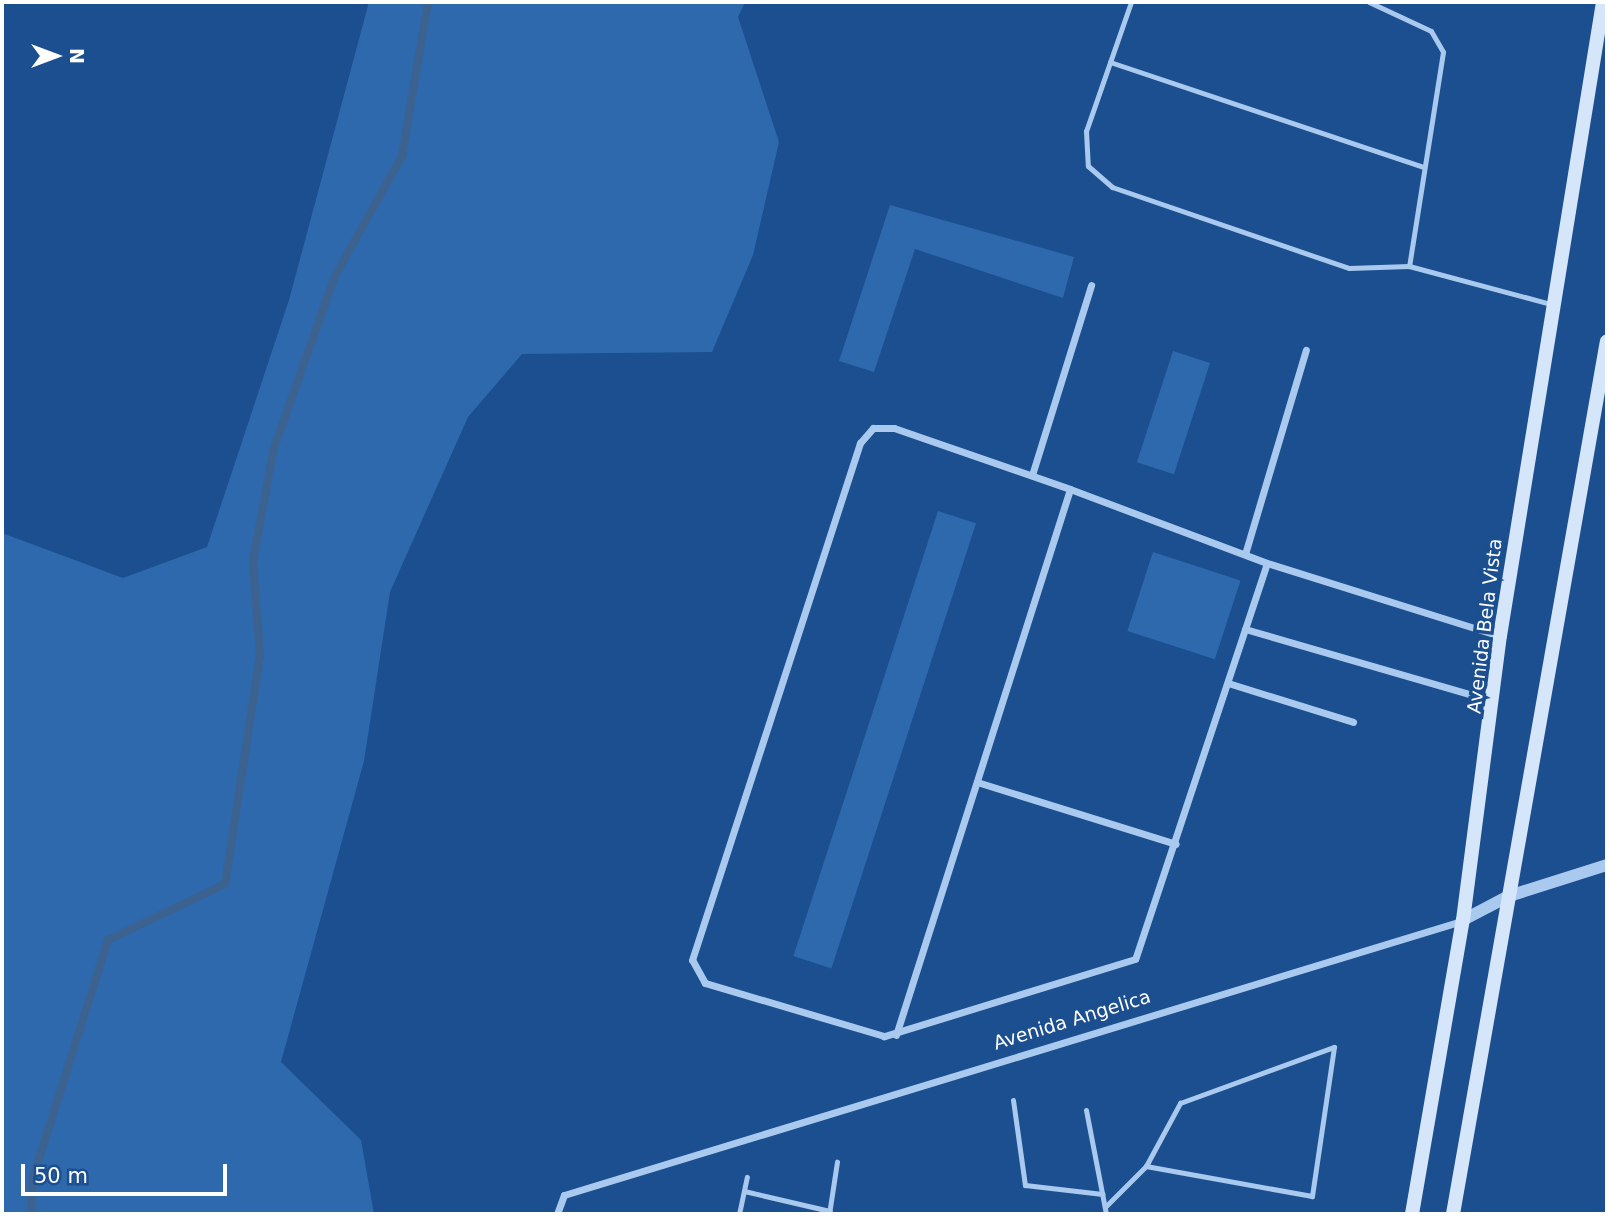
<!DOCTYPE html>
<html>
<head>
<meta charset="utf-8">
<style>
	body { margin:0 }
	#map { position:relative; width:1609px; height:1216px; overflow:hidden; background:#1b4f8f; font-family:"DejaVu Sans",sans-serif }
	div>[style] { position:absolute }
	.green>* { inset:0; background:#2e69ad; transform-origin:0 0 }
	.stream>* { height:8px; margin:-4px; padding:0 4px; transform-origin:4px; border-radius:4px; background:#3c6290 }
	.service>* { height:5px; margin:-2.5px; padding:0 2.5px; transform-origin:2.5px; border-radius:2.5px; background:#a9c9ee }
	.minor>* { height:7px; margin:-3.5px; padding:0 3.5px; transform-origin:3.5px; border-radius:3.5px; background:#a9c9ee }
	.tertiary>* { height:12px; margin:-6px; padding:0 6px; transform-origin:6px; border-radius:6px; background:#a9c9ee }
	.secondary>* { height:14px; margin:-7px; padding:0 7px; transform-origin:7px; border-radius:7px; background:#d6e6fa }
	span { translate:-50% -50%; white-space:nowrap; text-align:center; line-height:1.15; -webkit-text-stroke:7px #1b4f8f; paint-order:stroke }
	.street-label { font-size:19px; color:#fff }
	.frame { position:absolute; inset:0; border:4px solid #fff; pointer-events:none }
	.north { position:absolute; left:21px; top:21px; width:70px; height:70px; -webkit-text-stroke:5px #1b4f8f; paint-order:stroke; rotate:90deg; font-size:19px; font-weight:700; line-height:28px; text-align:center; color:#fff }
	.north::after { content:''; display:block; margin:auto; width:24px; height:32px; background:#fff; clip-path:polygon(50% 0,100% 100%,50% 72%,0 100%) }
	.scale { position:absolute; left:21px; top:1164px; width:206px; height:32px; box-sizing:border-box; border:4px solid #fff; border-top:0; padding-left:9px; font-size:21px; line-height:24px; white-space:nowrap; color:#fff; -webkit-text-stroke:5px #1b4f8f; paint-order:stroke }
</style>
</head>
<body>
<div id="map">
	<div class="green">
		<div style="clip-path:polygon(369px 2px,745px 2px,738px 17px,779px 142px,753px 255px,712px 352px,522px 354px,468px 417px,390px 592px,364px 761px,281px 1062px,361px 1140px,374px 1214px,2px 1214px,2px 533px,123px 578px,207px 547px,289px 300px)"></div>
		<div style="clip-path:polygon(890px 205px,1074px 257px,1063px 298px,915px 249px,874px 372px,839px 361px)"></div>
		<div style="left:1173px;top:351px;width:39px;height:117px;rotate:18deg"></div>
		<div style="left:938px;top:511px;width:40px;height:468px;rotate:18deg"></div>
		<div style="left:1153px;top:552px;width:92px;height:83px;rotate:18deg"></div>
	</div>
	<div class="stream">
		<div style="left:31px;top:1214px;width:36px;rotate:-87deg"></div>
		<div style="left:33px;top:1178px;width:250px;rotate:-72.5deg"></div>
		<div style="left:108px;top:940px;width:130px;rotate:-25.6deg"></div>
		<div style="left:225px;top:884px;width:232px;rotate:-81.3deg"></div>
		<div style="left:260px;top:655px;width:94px;rotate:-94.3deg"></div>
		<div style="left:253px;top:561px;width:115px;rotate:-79.5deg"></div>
		<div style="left:274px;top:448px;width:182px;rotate:-70.5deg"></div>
		<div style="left:335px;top:276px;width:137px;rotate:-60.8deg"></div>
		<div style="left:402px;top:156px;width:156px;rotate:-80.4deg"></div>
	</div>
	<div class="service">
		<div style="left:1131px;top:2px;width:137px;rotate:109.2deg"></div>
		<div style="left:1086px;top:131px;width:35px;rotate:87deg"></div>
		<div style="left:1088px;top:166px;width:32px;rotate:41deg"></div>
		<div style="left:1112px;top:187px;width:250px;rotate:18.9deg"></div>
		<div style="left:1349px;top:268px;width:60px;rotate:-1.9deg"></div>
		<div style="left:1409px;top:266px;width:147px;rotate:15deg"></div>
		<div style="left:1369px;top:2px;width:68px;rotate:25.1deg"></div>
		<div style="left:1431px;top:31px;width:24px;rotate:60deg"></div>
		<div style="left:1443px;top:52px;width:217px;rotate:99deg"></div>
		<div style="left:1110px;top:62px;width:331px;rotate:18.5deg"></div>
		<div style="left:1013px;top:1100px;width:86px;rotate:82deg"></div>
		<div style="left:1025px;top:1185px;width:78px;rotate:6.7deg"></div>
		<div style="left:1086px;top:1110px;width:106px;rotate:79.1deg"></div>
		<div style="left:744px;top:1191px;width:88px;rotate:13.1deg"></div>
		<div style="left:1105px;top:1207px;width:58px;rotate:-45deg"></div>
		<div style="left:1146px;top:1166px;width:72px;rotate:-61.6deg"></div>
		<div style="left:1180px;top:1103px;width:164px;rotate:-20deg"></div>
		<div style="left:1334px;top:1047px;width:151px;rotate:98.4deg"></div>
		<div style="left:1312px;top:1196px;width:169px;rotate:-169.8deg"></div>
		<div style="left:739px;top:1214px;width:38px;rotate:-78deg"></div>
		<div style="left:829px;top:1214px;width:53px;rotate:-81.3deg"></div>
	</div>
	<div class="minor">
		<div style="left:873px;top:428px;width:21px"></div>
		<div style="left:894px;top:428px;width:186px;rotate:19.1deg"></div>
		<div style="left:1070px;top:489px;width:210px;rotate:20.6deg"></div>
		<div style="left:1267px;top:563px;width:417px;rotate:108.4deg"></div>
		<div style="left:1135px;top:959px;width:263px;rotate:162.9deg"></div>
		<div style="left:884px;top:1036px;width:187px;rotate:-163.5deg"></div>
		<div style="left:705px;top:983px;width:26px;rotate:-119deg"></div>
		<div style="left:692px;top:960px;width:544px;rotate:-72deg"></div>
		<div style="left:860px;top:443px;width:20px;rotate:-49deg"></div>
		<div style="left:1032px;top:475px;width:199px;rotate:-72.7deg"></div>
		<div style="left:1245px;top:554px;width:213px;rotate:-73.4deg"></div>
		<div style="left:1267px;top:563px;width:244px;rotate:17.4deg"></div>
		<div style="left:1245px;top:629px;width:258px;rotate:16.2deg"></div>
		<div style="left:1228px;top:683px;width:131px;rotate:17.3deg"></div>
		<div style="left:977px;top:782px;width:208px;rotate:17.3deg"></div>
		<div style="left:896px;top:1035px;width:573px;rotate:-72.32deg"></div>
		<div style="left:557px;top:1214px;width:20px;rotate:-70deg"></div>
		<div style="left:564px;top:1195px;width:939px;rotate:-16.97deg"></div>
	</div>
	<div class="tertiary">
		<div style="left:1463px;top:920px;width:52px;rotate:-27.6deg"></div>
		<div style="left:1509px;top:896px;width:103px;rotate:-17.6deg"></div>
	</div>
	<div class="secondary">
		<div style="left:1412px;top:1214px;width:298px;rotate:-80.2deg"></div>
		<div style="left:1463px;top:920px;width:286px;rotate:-82.6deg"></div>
		<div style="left:1500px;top:636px;width:642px;rotate:-80.77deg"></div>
		<div style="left:1453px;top:1214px;width:886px;rotate:-80deg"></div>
	</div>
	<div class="street-label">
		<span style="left:1485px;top:626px;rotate:-83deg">Avenida Bela Vista</span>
		<span style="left:1072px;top:1020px;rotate:-17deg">Avenida Angelica</span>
	</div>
	<div class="frame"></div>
	<div class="north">N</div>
	<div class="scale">50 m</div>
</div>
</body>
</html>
